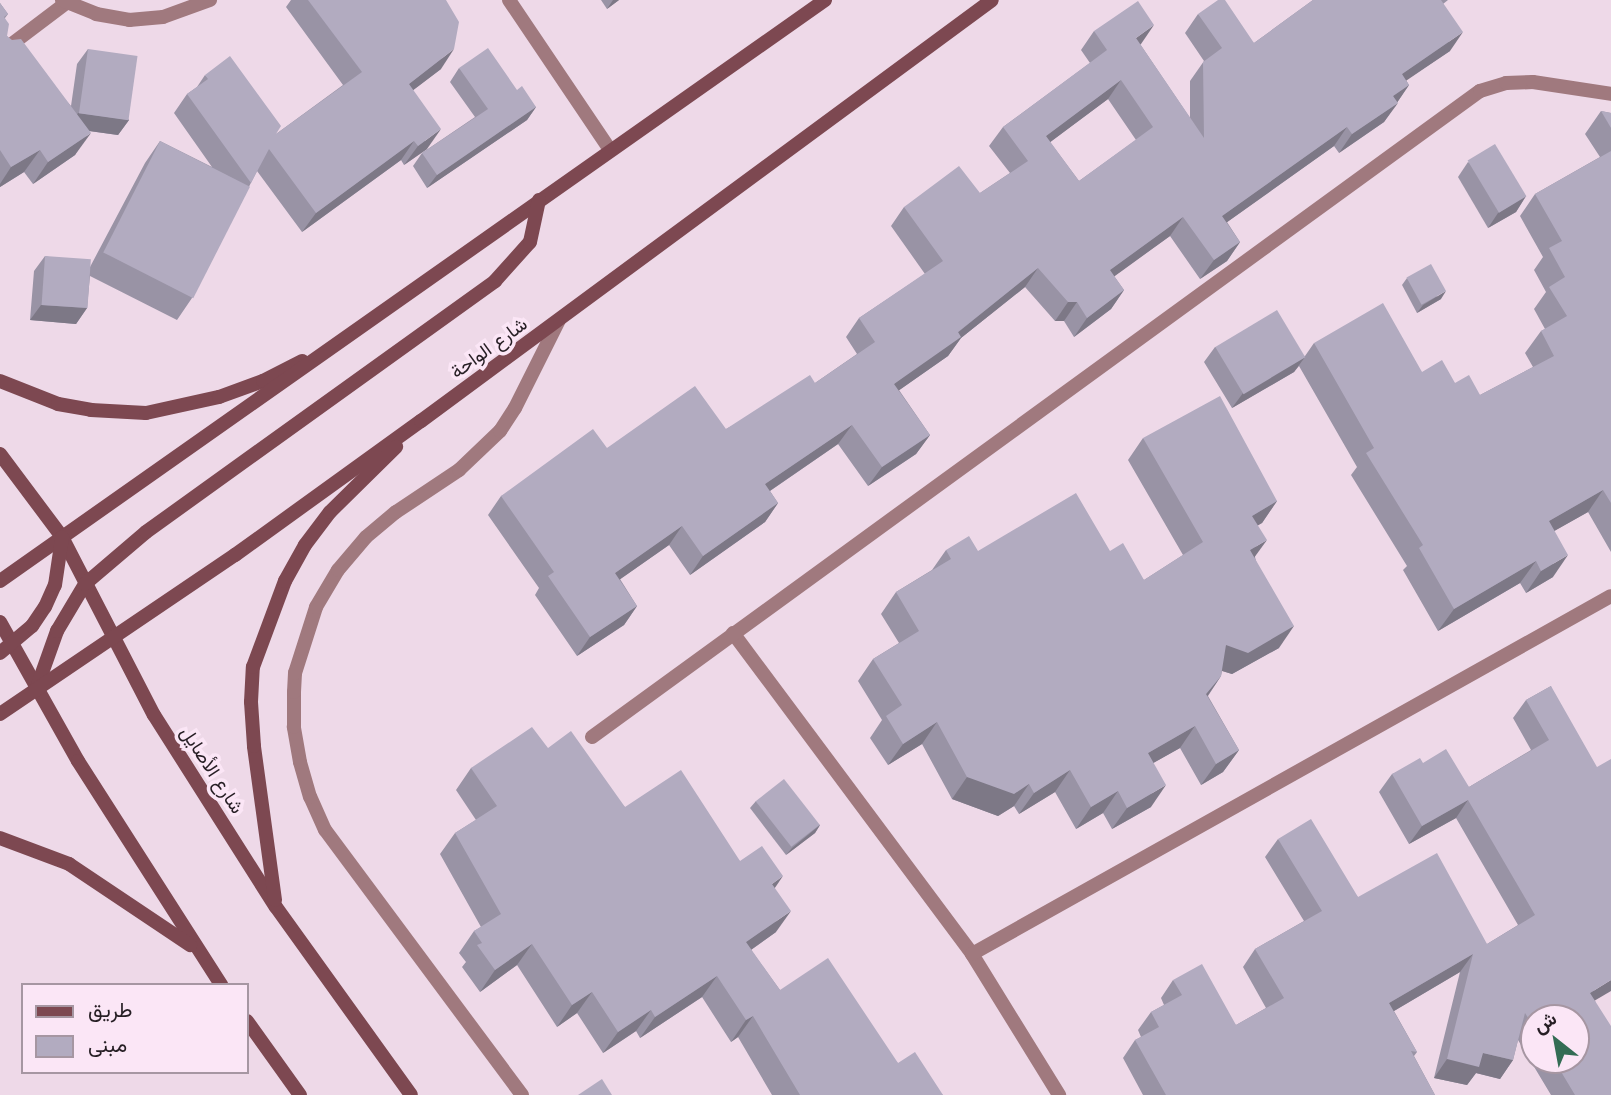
<!DOCTYPE html>
<html>
<head>
<meta charset="utf-8">
<style>
	body { margin:0 }
	#map { position:relative; width:1611px; height:1095px; overflow:hidden; background:#eed9e8; font-family:Jost,Vazirmatn,sans-serif }
	div>[style] { position:absolute }
	.lane>* { height:14px; margin:-7px; padding:0 7px; transform-origin:7px; border-radius:7px; background:#a0797e }
	.street>* { height:14px; margin:-7px; padding:0 7px; transform-origin:7px; border-radius:7px; background:#a0797e }
	.secondary>* { height:14px; margin:-7px; padding:0 7px; transform-origin:7px; border-radius:7px; background:#7d4851 }
	.wall>* { inset:0; background:#9993a5 }
	.shaded-wall>* { inset:0; background:#7d7886 }
	.building>* { inset:0; background:#b2abc0; transform-origin:0 0 }
	span { translate:-50% -50%; white-space:nowrap; text-align:center; line-height:1.15; -webkit-text-stroke:7px #fbe6f6; paint-order:stroke }
	.street-label { font-size:19px; color:#261e24 }
	.legend { position:absolute; left:21px; top:983px; width:228px; height:91px; box-sizing:border-box; background:#fbe6f6; border:2px solid #a696a2; margin:0; padding:9px 12px; list-style:none; font-size:21px; color:#261e24 }
	.legend li { display:flex; align-items:center; gap:14px; height:35px }
	.legend b { width:35px; border:2px solid #a696a2 }
	.north { position:absolute; left:1520px; top:1004px; width:70px; height:70px; box-sizing:border-box; background:#fbe6f6; border:2px solid #a696a2; border-radius:50%; rotate:329deg; font-size:19px; font-weight:700; line-height:28px; text-align:center; color:#261e24 }
	.north::after { content:''; display:block; margin:auto; width:24px; height:32px; background:#336c54; clip-path:polygon(50% 0,100% 100%,50% 72%,0 100%) }
</style>
</head>
<body>
<div id="map">
	<div class="lane">
		<div style="left:509px;top:0;width:181px;rotate:56deg"></div>
		<div style="left:0;top:53px;width:83px;rotate:-37.1deg"></div>
	</div>
	<div class="street">
		<div style="left:62px;top:0;width:37px;rotate:22deg"></div>
		<div style="left:96px;top:14px;width:34px;rotate:10deg"></div>
		<div style="left:129px;top:20px;width:34px;rotate:-5deg"></div>
		<div style="left:163px;top:17px;width:50px;rotate:-19.9deg"></div>
		<div style="left:733px;top:633px;width:400px;rotate:53.3deg"></div>
		<div style="left:972px;top:954px;width:166px;rotate:58.3deg"></div>
		<div style="left:592px;top:737px;width:1098px;rotate:-36.04deg"></div>
		<div style="left:1480px;top:91px;width:27px;rotate:-17deg"></div>
		<div style="left:1506px;top:83px;width:27px;rotate:-2deg"></div>
		<div style="left:1533px;top:82px;width:79px;rotate:8.7deg"></div>
		<div style="left:972px;top:954px;width:732px;rotate:-29.26deg"></div>
		<div style="left:522px;top:1095px;width:330px;rotate:-126.6deg"></div>
		<div style="left:325px;top:830px;width:36px;rotate:-114deg"></div>
		<div style="left:310px;top:797px;width:36px;rotate:-106deg"></div>
		<div style="left:300px;top:762px;width:36px;rotate:-100deg"></div>
		<div style="left:294px;top:727px;width:35px;rotate:-90deg"></div>
		<div style="left:294px;top:692px;width:19px;rotate:-87deg"></div>
		<div style="left:295px;top:673px;width:69px;rotate:-72.3deg"></div>
		<div style="left:316px;top:607px;width:43px;rotate:-59.3deg"></div>
		<div style="left:338px;top:570px;width:43px;rotate:-49.7deg"></div>
		<div style="left:366px;top:537px;width:39px;rotate:-40deg"></div>
		<div style="left:396px;top:512px;width:76px;rotate:-33.7deg"></div>
		<div style="left:459px;top:470px;width:57px;rotate:-43.6deg"></div>
		<div style="left:500px;top:431px;width:27px;rotate:-57deg"></div>
		<div style="left:515px;top:408px;width:98px;rotate:-63.4deg"></div>
	</div>
	<div class="secondary">
		<div style="left:0;top:381px;width:62px;rotate:21.6deg"></div>
		<div style="left:58px;top:404px;width:34px;rotate:10deg"></div>
		<div style="left:91px;top:410px;width:55px;rotate:3.1deg"></div>
		<div style="left:146px;top:413px;width:75px;rotate:-12.4deg"></div>
		<div style="left:219px;top:397px;width:47px;rotate:-20deg"></div>
		<div style="left:263px;top:381px;width:44px;rotate:-27.1deg"></div>
		<div style="left:0;top:454px;width:104px;rotate:53.2deg"></div>
		<div style="left:62px;top:537px;width:200px;rotate:62.7deg"></div>
		<div style="left:154px;top:715px;width:227px;rotate:57.6deg"></div>
		<div style="left:276px;top:907px;width:231px;rotate:54.3deg"></div>
		<div style="left:0;top:581px;width:1009px;rotate:-35.15deg"></div>
		<div style="left:0;top:622px;width:159px;rotate:60.7deg"></div>
		<div style="left:78px;top:761px;width:266px;rotate:57.4deg"></div>
		<div style="left:0;top:653px;width:42px;rotate:-40.2deg"></div>
		<div style="left:32px;top:626px;width:23px;rotate:-56deg"></div>
		<div style="left:45px;top:607px;width:24px;rotate:-66deg"></div>
		<div style="left:55px;top:585px;width:48px;rotate:-81.5deg"></div>
		<div style="left:36px;top:690px;width:63px;rotate:-70.4deg"></div>
		<div style="left:57px;top:631px;width:55px;rotate:-59.2deg"></div>
		<div style="left:85px;top:584px;width:80px;rotate:-40.4deg"></div>
		<div style="left:146px;top:532px;width:430px;rotate:-35.7deg"></div>
		<div style="left:495px;top:281px;width:52px;rotate:-48.1deg"></div>
		<div style="left:530px;top:242px;width:43px;rotate:-77.9deg"></div>
		<div style="left:0;top:714px;width:284px;rotate:-34.1deg"></div>
		<div style="left:235px;top:555px;width:229px;rotate:-35.8deg"></div>
		<div style="left:421px;top:421px;width:709px;rotate:-36.4deg"></div>
		<div style="left:0;top:838px;width:74px;rotate:20.6deg"></div>
		<div style="left:69px;top:864px;width:146px;rotate:33.8deg"></div>
		<div style="left:275px;top:900px;width:155px;rotate:-97.8deg"></div>
		<div style="left:254px;top:746px;width:44px;rotate:-93.9deg"></div>
		<div style="left:251px;top:702px;width:35px;rotate:-87deg"></div>
		<div style="left:253px;top:667px;width:92px;rotate:-69.6deg"></div>
		<div style="left:285px;top:581px;width:41px;rotate:-60.9deg"></div>
		<div style="left:305px;top:545px;width:41px;rotate:-52.9deg"></div>
		<div style="left:330px;top:512px;width:93px;rotate:-44.6deg"></div>
		<div style="left:247px;top:1021px;width:91px;rotate:54.4deg"></div>
	</div>
	<div class="wall">
		<div style="clip-path:polygon(291px 0,446px 0,441px 69px,413px 90px,427px 149px,404px 165px,401px 160px,302px 232px,257px 171px,192px 298px,177px 320px,90px 276px,87px 308px,76px 324px,30px 320px,34px 271px,45px 256px,90px 267px,145px 163px,160px 141px,212px 167px,174px 113px,187px 94px,197px 87px,205px 75px,276px 134px,343px 85px,286px 7px)"></div>
		<div style="clip-path:polygon(601px 0,619px 0,607px 9px)"></div>
		<div style="clip-path:polygon(evenodd,1313px 0,1448px 0,1443px 4px,1450px 51px,1406px 80px,1409px 85px,1384px 122px,1339px 153px,1334px 146px,1227px 222px,1240px 242px,1227px 261px,1200px 279px,1170px 236px,1114px 276px,1124px 290px,1111px 309px,1074px 337px,1064px 321px,1055px 321px,1025px 287px,961px 338px,948px 356px,899px 390px,930px 435px,916px 454px,868px 486px,838px 444px,770px 491px,778px 503px,765px 522px,690px 575px,669px 545px,620px 579px,637px 606px,624px 625px,577px 656px,535px 595px,539px 588px,488px 515px,501px 496px,607px 448px,726px 429px,815px 383px,857px 354px,846px 337px,859px 318px,925px 274px,891px 226px,904px 207px,980px 193px,1010px 173px,989px 146px,1003px 127px,1090px 63px,1081px 50px,1094px 31px,1140px 44px,1190px 118px,1190px 81px,1204px 61px,1185px 33px,1198px 14px,1254px 43px,1313px 0,1108px 99px,1136px 140px,1079px 181px,1050px 142px,1108px 99px)"></div>
		<div style="clip-path:polygon(0 3px,8px 14px,5px 18px,7px 36px,71px 106px,77px 64px,88px 49px,129px 120px,118px 135px,89px 131px,75px 155px,33px 184px,24px 172px,0 187px)"></div>
		<div style="clip-path:polygon(459px 68px,536px 107px,527px 120px,427px 188px,413px 166px,422px 153px,475px 117px,450px 82px)"></div>
		<div style="clip-path:polygon(1601px 111px,1611px 113px,1611px 552px,1588px 512px,1554px 531px,1553px 577px,1526px 593px,1520px 583px,1438px 631px,1403px 570px,1407px 566px,1351px 475px,1357px 467px,1299px 366px,1294px 372px,1232px 408px,1204px 362px,1215px 347px,1305px 356px,1314px 343px,1422px 372px,1455px 383px,1480px 395px,1533px 367px,1525px 353px,1541px 331px,1545px 329px,1534px 309px,1546px 292px,1534px 270px,1543px 257px,1520px 216px,1535px 194px,1600px 157px,1585px 134px)"></div>
		<div style="clip-path:polygon(1468px 162px,1526px 196px,1516px 212px,1488px 228px,1458px 177px)"></div>
		<div style="clip-path:polygon(1407px 278px,1441px 299px,1417px 313px,1402px 285px)"></div>
		<div style="clip-path:polygon(1143px 438px,1277px 501px,1262px 523px,1257px 525px,1255px 557px,1279px 648px,1232px 674px,1222px 671px,1221px 676px,1208px 696px,1239px 750px,1223px 772px,1201px 785px,1180px 748px,1153px 763px,1151px 807px,1112px 829px,1103px 813px,1076px 829px,1055px 792px,1019px 814px,1014px 806px,998px 816px,952px 799px,922px 744px,888px 765px,870px 738px,882px 720px,858px 681px,873px 659px,899px 643px,881px 614px,896px 592px,932px 570px,946px 550px,978px 551px,1110px 551px,1144px 580px,1183px 555px,1128px 460px)"></div>
		<div style="clip-path:polygon(evenodd,1551px 686px,1595px 1000px,1611px 1095px,1551px 1095px,1518px 1040px,1513px 1060px,1500px 1079px,1476px 1073px,1467px 1085px,1434px 1078px,1460px 972px,1394px 1011px,1417px 1052px,1414px 1056px,1435px 1095px,1143px 1095px,1123px 1058px,1135px 1040px,1141px 1037px,1138px 1030px,1151px 1012px,1164px 1005px,1161px 998px,1173px 980px,1236px 1025px,1266px 1008px,1243px 967px,1255px 949px,1304px 921px,1265px 857px,1278px 839px,1358px 897px,1487px 944px,1518px 925px,1456px 818px,1409px 844px,1379px 792px,1392px 774px,1423px 763px,1469px 787px,1531px 750px,1513px 718px,1526px 700px,1551px 686px,1534px 1018px,1576px 1060px,1534px 1060px,1534px 1018px)"></div>
		<div style="clip-path:polygon(548px 748px,625px 807px,740px 861px,775px 888px,776px 932px,751px 950px,780px 990px,898px 1063px,943px 1095px,772px 1095px,738px 1037px,731px 1042px,702px 997px,640px 1038px,636px 1031px,603px 1053px,577px 1013px,557px 1027px,517px 965px,480px 992px,462px 967px,466px 962px,459px 953px,474px 931px,481px 927px,440px 854px,455px 833px,476px 820px,456px 790px,471px 768px)"></div>
		<div style="clip-path:polygon(756px 801px,820px 825px,815px 833px,786px 855px,750px 808px)"></div>
	</div>
	<div class="shaded-wall">
		<div style="clip-path:polygon(613px 0,619px 0,607px 9px)"></div>
		<div style="clip-path:polygon(1154px 25px,1141px 44px,1123px 57px,1136px 38px)"></div>
		<div style="clip-path:polygon(1463px 32px,1450px 51px,1388px 93px,1402px 74px)"></div>
		<div style="clip-path:polygon(454px 49px,441px 69px,395px 104px,409px 84px)"></div>
		<div style="clip-path:polygon(1121px 80px,1108px 99px,1033px 155px,1046px 136px)"></div>
		<div style="clip-path:polygon(1409px 85px,1396px 104px,1393px 96px)"></div>
		<div style="clip-path:polygon(1398px 103px,1384px 122px,1339px 153px,1352px 134px)"></div>
		<div style="clip-path:polygon(536px 107px,527px 120px,427px 188px,437px 175px)"></div>
		<div style="clip-path:polygon(78px 113px,129px 120px,118px 135px,68px 128px)"></div>
		<div style="clip-path:polygon(1347px 127px,1334px 146px,1209px 235px,1222px 216px)"></div>
		<div style="clip-path:polygon(441px 129px,427px 149px,404px 165px,418px 146px)"></div>
		<div style="clip-path:polygon(91px 133px,75px 155px,33px 184px,48px 162px)"></div>
		<div style="clip-path:polygon(414px 141px,401px 160px,302px 232px,316px 213px)"></div>
		<div style="clip-path:polygon(40px 150px,24px 172px,0 187px,0 184px,11px 167px)"></div>
		<div style="clip-path:polygon(1526px 196px,1516px 212px,1488px 228px,1498px 213px)"></div>
		<div style="clip-path:polygon(1183px 217px,1170px 236px,1097px 289px,1110px 270px)"></div>
		<div style="clip-path:polygon(1240px 242px,1227px 261px,1200px 279px,1214px 260px)"></div>
		<div style="clip-path:polygon(1038px 268px,1025px 287px,961px 338px,948px 356px,881px 403px,894px 384px)"></div>
		<div style="clip-path:polygon(1124px 290px,1111px 309px,1074px 337px,1087px 318px)"></div>
		<div style="clip-path:polygon(1446px 291px,1441px 299px,1417px 313px,1423px 305px)"></div>
		<div style="clip-path:polygon(1068px 302px,1077px 302px,1064px 321px,1055px 321px)"></div>
		<div style="clip-path:polygon(41px 305px,87px 308px,76px 324px,30px 320px)"></div>
		<div style="clip-path:polygon(1305px 357px,1294px 372px,1232px 408px,1243px 393px)"></div>
		<div style="clip-path:polygon(852px 425px,838px 444px,752px 503px,765px 484px)"></div>
		<div style="clip-path:polygon(930px 435px,916px 454px,868px 486px,882px 467px)"></div>
		<div style="clip-path:polygon(1603px 490px,1588px 512px,1533px 543px,1549px 521px)"></div>
		<div style="clip-path:polygon(1277px 501px,1262px 523px,1237px 538px,1252px 516px)"></div>
		<div style="clip-path:polygon(778px 503px,765px 522px,690px 575px,703px 556px)"></div>
		<div style="clip-path:polygon(682px 526px,669px 545px,602px 592px,615px 573px)"></div>
		<div style="clip-path:polygon(1267px 540px,1251px 562px,1250px 550px)"></div>
		<div style="clip-path:polygon(1568px 555px,1553px 577px,1526px 593px,1541px 571px)"></div>
		<div style="clip-path:polygon(1536px 561px,1520px 583px,1438px 631px,1454px 609px)"></div>
		<div style="clip-path:polygon(637px 606px,624px 625px,577px 656px,590px 637px)"></div>
		<div style="clip-path:polygon(1294px 626px,1279px 648px,1232px 674px,1210px 667px,1226px 645px)"></div>
		<div style="clip-path:polygon(1221px 676px,1206px 698px,1206px 694px)"></div>
		<div style="clip-path:polygon(937px 722px,922px 744px,888px 765px,903px 744px)"></div>
		<div style="clip-path:polygon(1195px 726px,1180px 748px,1132px 775px,1148px 753px)"></div>
		<div style="clip-path:polygon(1239px 750px,1223px 772px,1201px 785px,1216px 764px)"></div>
		<div style="clip-path:polygon(1070px 770px,1055px 792px,1019px 814px,1034px 793px)"></div>
		<div style="clip-path:polygon(967px 777px,1029px 784px,1014px 806px,998px 816px,952px 799px)"></div>
		<div style="clip-path:polygon(1166px 785px,1151px 807px,1112px 829px,1127px 808px)"></div>
		<div style="clip-path:polygon(1118px 791px,1103px 813px,1076px 829px,1091px 807px)"></div>
		<div style="clip-path:polygon(1468px 800px,1456px 818px,1409px 844px,1422px 826px)"></div>
		<div style="clip-path:polygon(820px 825px,815px 833px,786px 855px,792px 848px)"></div>
		<div style="clip-path:polygon(783px 876px,768px 898px,772px 884px)"></div>
		<div style="clip-path:polygon(791px 911px,776px 932px,731px 964px,746px 942px)"></div>
		<div style="clip-path:polygon(532px 944px,517px 965px,480px 992px,495px 970px)"></div>
		<div style="clip-path:polygon(1473px 954px,1460px 972px,1377px 1021px,1389px 1003px)"></div>
		<div style="clip-path:polygon(717px 976px,702px 997px,640px 1038px,655px 1017px)"></div>
		<div style="clip-path:polygon(1611px 980px,1611px 991px,1577px 1011px,1590px 993px)"></div>
		<div style="clip-path:polygon(592px 992px,577px 1013px,557px 1027px,572px 1005px)"></div>
		<div style="clip-path:polygon(651px 1010px,636px 1031px,603px 1053px,618px 1032px)"></div>
		<div style="clip-path:polygon(753px 1016px,738px 1037px,731px 1042px,746px 1020px)"></div>
		<div style="clip-path:polygon(1483px 1053px,1513px 1060px,1500px 1079px,1476px 1073px,1467px 1085px,1434px 1078px,1447px 1059px)"></div>
	</div>
	<div class="building">
		<div style="clip-path:polygon(308px 0,446px 0,459px 22px,454px 49px,409px 84px,441px 129px,418px 146px,414px 141px,316px 213px,269px 149px,251px 183px,187px 94px,208px 79px,205px 75px,230px 56px,281px 126px,276px 134px,362px 72px)"></div>
		<div style="clip-path:polygon(evenodd,1218px 0,1225px 0,1254px 43px,1313px 0,1441px 0,1463px 32px,1402px 74px,1409px 85px,1393px 96px,1398px 103px,1352px 134px,1347px 127px,1222px 216px,1240px 242px,1214px 260px,1183px 217px,1110px 270px,1124px 290px,1087px 318px,1077px 302px,1068px 302px,1038px 268px,958px 332px,961px 337px,894px 384px,930px 435px,882px 467px,852px 425px,765px 484px,778px 503px,703px 556px,682px 526px,615px 573px,637px 606px,590px 637px,548px 576px,554px 572px,501px 496px,593px 429px,607px 448px,695px 386px,726px 429px,810px 375px,815px 383px,875px 342px,859px 318px,943px 261px,904px 207px,959px 166px,980px 193px,1028px 161px,1003px 127px,1107px 50px,1094px 31px,1138px 1px,1154px 25px,1136px 38px,1204px 138px,1203px 62px,1222px 48px,1198px 14px,1218px 0,1121px 80px,1153px 127px,1079px 181px,1046px 136px,1121px 80px)"></div>
		<div style="clip-path:polygon(0 3px,8px 14px,4px 17px,9px 24px,7px 36px,12px 40px,21px 39px,91px 133px,48px 162px,40px 150px,11px 167px,0 150px)"></div>
		<div style="clip-path:polygon(488px 48px,517px 90px,522px 86px,536px 107px,437px 175px,422px 153px,488px 109px,459px 68px)"></div>
		<div style="left:88px;top:49px;width:50px;height:65px;rotate:8deg"></div>
		<div style="clip-path:polygon(1601px 111px,1611px 113px,1611px 128px)"></div>
		<div style="left:160px;top:141px;width:101px;height:125px;rotate:27deg"></div>
		<div style="left:1495px;top:144px;width:61px;height:32px;rotate:59deg"></div>
		<div style="clip-path:polygon(1611px 151px,1611px 503px,1603px 490px,1549px 521px,1568px 555px,1541px 571px,1536px 561px,1454px 609px,1419px 548px,1423px 545px,1366px 453px,1374px 448px,1314px 343px,1383px 303px,1422px 372px,1442px 360px,1455px 383px,1469px 375px,1480px 395px,1554px 356px,1541px 331px,1567px 316px,1549px 287px,1565px 277px,1549px 248px,1562px 241px,1535px 194px)"></div>
		<div style="left:45px;top:256px;width:46px;height:49px;rotate:4deg"></div>
		<div style="left:1431px;top:264px;width:31px;height:28px;rotate:61deg"></div>
		<div style="left:1277px;top:310px;width:55px;height:72px;rotate:59deg"></div>
		<div style="clip-path:polygon(1220px 396px,1277px 501px,1252px 516px,1267px 540px,1250px 550px,1294px 626px,1248px 653px,1226px 645px,1221px 676px,1206px 694px,1239px 750px,1216px 764px,1195px 726px,1148px 753px,1166px 785px,1127px 808px,1118px 791px,1091px 807px,1070px 770px,1034px 793px,1029px 784px,1014px 794px,967px 777px,937px 722px,903px 744px,886px 716px,902px 705px,873px 659px,919px 631px,896px 592px,951px 559px,946px 550px,969px 536px,978px 551px,1076px 493px,1110px 551px,1123px 543px,1144px 580px,1203px 542px,1143px 438px)"></div>
		<div style="clip-path:polygon(1551px 686px,1597px 767px,1611px 759px,1611px 980px,1590px 993px,1611px 1026px,1611px 1095px,1575px 1095px,1554px 1060px,1576px 1060px,1576px 1018px,1534px 1018px,1534px 1027px,1525px 1013px,1513px 1060px,1483px 1053px,1479px 1067px,1447px 1059px,1473px 954px,1389px 1003px,1417px 1052px,1411px 1051px,1435px 1095px,1166px 1095px,1135px 1040px,1159px 1027px,1151px 1012px,1182px 995px,1173px 980px,1202px 964px,1236px 1025px,1284px 998px,1255px 949px,1322px 911px,1278px 839px,1311px 819px,1358px 897px,1437px 853px,1487px 944px,1535px 915px,1468px 800px,1422px 826px,1392px 774px,1420px 758px,1423px 763px,1446px 749px,1469px 787px,1549px 740px,1526px 700px)"></div>
		<div style="clip-path:polygon(532px 727px,548px 748px,571px 731px,625px 807px,681px 770px,740px 861px,762px 846px,783px 876px,772px 884px,791px 911px,746px 942px,780px 990px,828px 958px,898px 1063px,915px 1052px,943px 1095px,800px 1095px,753px 1016px,746px 1020px,717px 976px,655px 1017px,651px 1010px,618px 1032px,592px 992px,572px 1005px,532px 944px,495px 970px,477px 945px,482px 943px,474px 931px,501px 914px,455px 833px,497px 806px,471px 768px)"></div>
		<div style="left:784px;top:779px;width:58px;height:36px;rotate:52deg"></div>
		<div style="clip-path:polygon(602px 1079px,612px 1095px,578px 1095px)"></div>
	</div>
	<div class="street-label">
		<span style="left:489px;top:348px;rotate:-36deg">شارع الواحة</span>
		<span style="left:212px;top:770px;rotate:57deg">شارع الأصايل</span>
	</div>
	<ul class="legend">
	<li><b style="height:9px;background:#7d4851"></b>طريق</li>
	<li><b style="height:19px;background:#b2abc0"></b>مبنى</li>
	</ul>
	<div class="north">ش</div>
</div>
</body>
</html>
